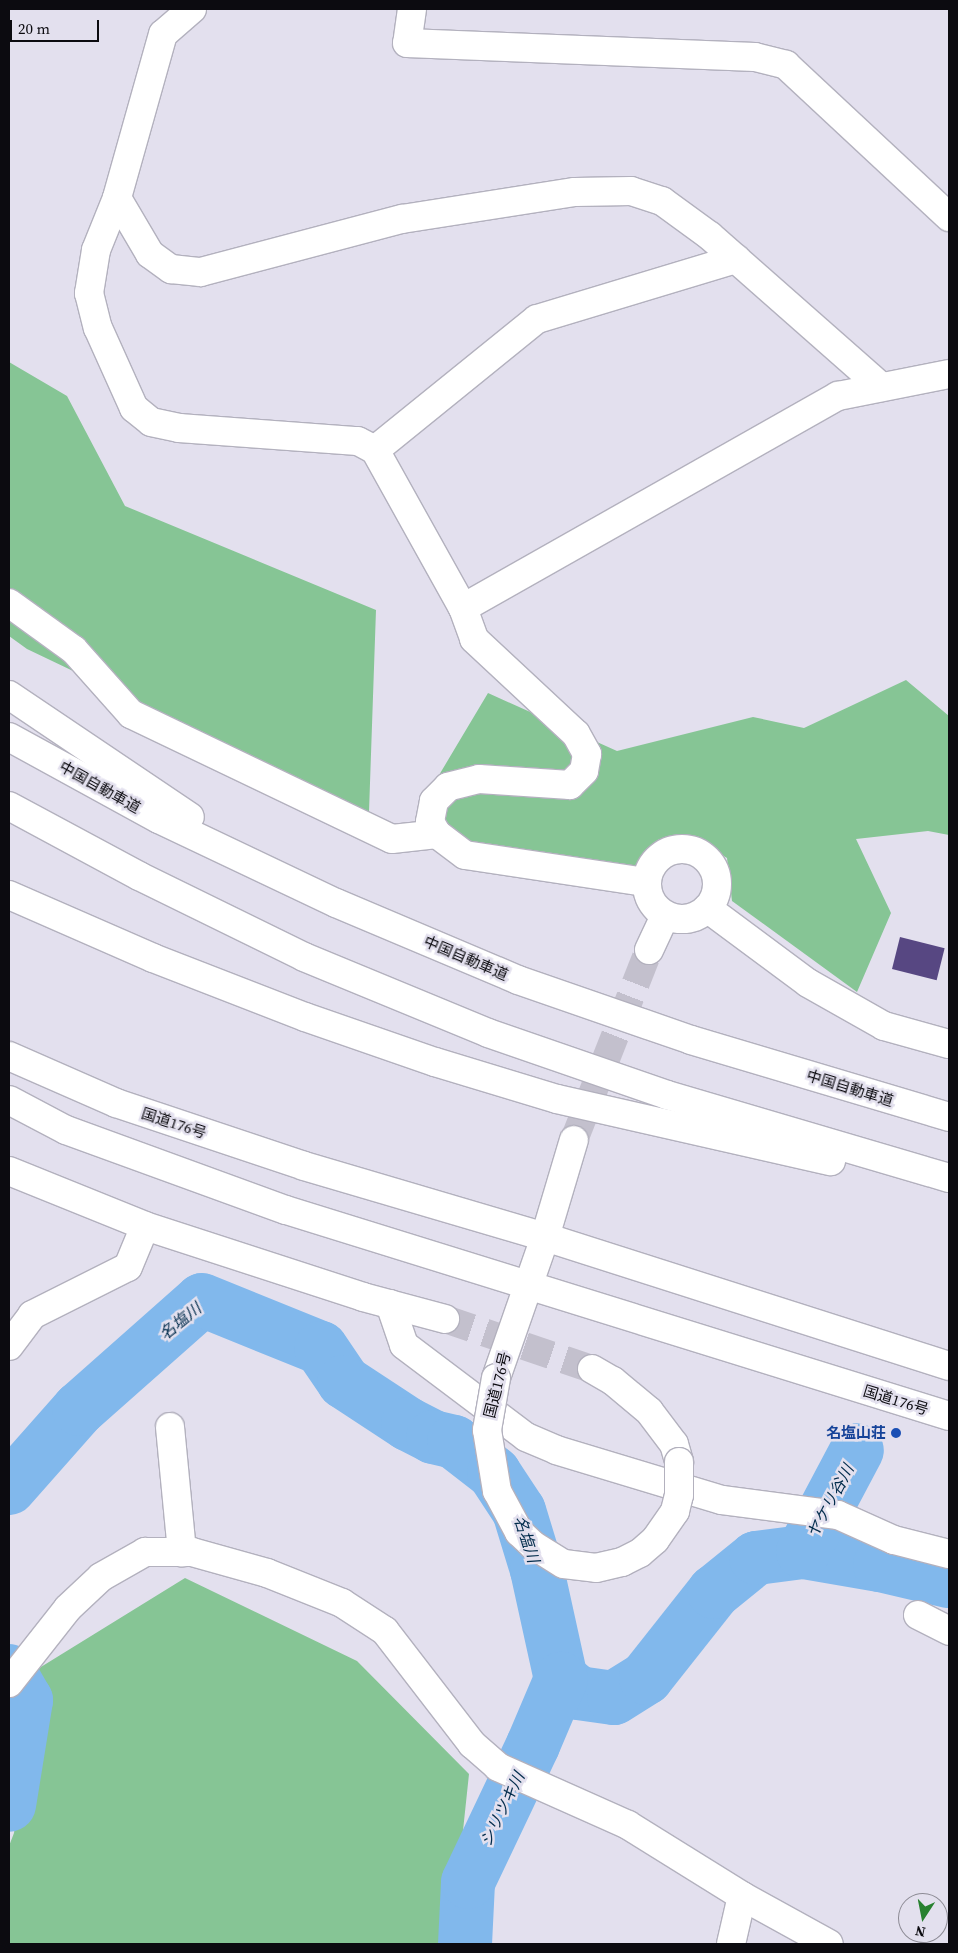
<!DOCTYPE html>
<html>
<head>
<meta charset="utf-8">
<style>
	body { margin:0 }
	#map { position:relative; width:958px; height:1953px; overflow:hidden; background:#e3e0ee; font-family:"Source Serif 4","Noto Sans JP",serif }
	div>[style] { position:absolute }
	.forest>* { inset:0; background:#86c595 }
	.river>* { height:54px; margin:-27px; padding:0 27px; transform-origin:27px; border-radius:27px; background:#81b8ec }
	.building>* { inset:0; background:#574782; transform-origin:0 0 }
	.minor-tunnel>* { height:28px; margin-top:-14px; transform-origin:0; background:repeating-linear-gradient(90deg,#c3c0cd 0 28px,transparent 0 42px) }
	.trunk-tunnel>* { height:28px; margin-top:-14px; transform-origin:0; background:repeating-linear-gradient(90deg,#c3c0cd 0 28px,transparent 0 42px) }
	.roads { filter:drop-shadow(1px 0 #b3b1be) drop-shadow(-1px 0 #b3b1be) drop-shadow(0 1px #b3b1be) drop-shadow(0 -1px #b3b1be) }
	.minor>* { height:28px; margin:-14px; padding:0 14px; transform-origin:14px; border-radius:14px; background:#fff }
	.minor>.ring { margin:-14px; padding:0; box-sizing:content-box; background:none; border:28px solid #fff; border-radius:50% }
	.trunk>* { height:28px; margin:-14px; padding:0 14px; transform-origin:14px; border-radius:14px; background:#fff }
	.motorway>* { height:28px; margin:-14px; padding:0 14px; transform-origin:14px; border-radius:14px; background:#fff }
	.bridges { filter:drop-shadow(1px 0 #b3b1be) drop-shadow(-1px 0 #b3b1be) drop-shadow(0 1px #b3b1be) drop-shadow(0 -1px #b3b1be) }
	.trunk-bridge>* { height:28px; margin:-14px; padding:0 14px; transform-origin:14px; border-radius:14px; background:#fff }
	.dots>* { width:14px; height:14px; translate:-50% -50%; box-sizing:border-box; border:2px solid #e3e0ee; border-radius:50% }
	span { translate:-50% -50%; white-space:nowrap; text-align:center; line-height:1.15; -webkit-text-stroke:5px #e3e0ee; paint-order:stroke }
	.street-label { font-size:15px; color:#0c0b10 }
	.transit-label { font-size:15px; color:#164399; font-weight:700 }
	.right { translate:-100% -50%; text-align:right }
	.water-label { font-size:16px; color:#002b4b; font-style:italic }
	.frame { position:absolute; inset:0; border:10px solid #0c0b10; pointer-events:none }
	.north { position:absolute; left:898px; top:1893px; width:50px; height:50px; box-sizing:border-box; background:#e3e0ee; border:1px solid #8d8b95; border-radius:50%; rotate:191deg; font-size:14px; font-weight:700; line-height:20px; text-align:center; color:#0c0b10 }
	.north::after { content:''; display:block; margin:auto; width:18px; height:22px; background:#288130; clip-path:polygon(50% 0,100% 100%,50% 72%,0 100%) }
	.scale { position:absolute; left:10px; top:20px; width:89px; height:22px; box-sizing:border-box; border:2px solid #0c0b10; border-top:0; padding-left:6px; font-size:15px; line-height:18px; white-space:nowrap; color:#0c0b10; -webkit-text-stroke:4px #e3e0ee; paint-order:stroke }
</style>
</head>
<body>
<div id="map">
	<div class="forest">
		<div style="clip-path:polygon(9px 362px,67px 396px,125px 506px,376px 610px,369px 812px,27px 649px,9px 636px)"></div>
		<div style="clip-path:polygon(906px 680px,949px 716px,949px 835px,928px 831px,856px 839px,891px 913px,857px 992px,732px 901px,727px 858px,692px 837px,659px 839px,636px 868px,456px 841px,417px 812px,488px 693px,617px 751px,753px 717px,804px 728px)"></div>
		<div style="clip-path:polygon(185px 1578px,357px 1661px,469px 1774px,451px 1944px,9px 1944px,9px 1846px,14px 1833px,36px 1670px)"></div>
	</div>
	<div class="river">
		<div style="left:9px;top:1488px;width:106px;rotate:-48.5deg"></div>
		<div style="left:79px;top:1409px;width:164px;rotate:-41.5deg"></div>
		<div style="left:202px;top:1300px;width:128px;rotate:22deg"></div>
		<div style="left:321px;top:1348px;width:41px;rotate:55.9deg"></div>
		<div style="left:344px;top:1382px;width:77px;rotate:33.3deg"></div>
		<div style="left:408px;top:1424px;width:28px;rotate:27deg"></div>
		<div style="left:433px;top:1437px;width:22px;rotate:13deg"></div>
		<div style="left:454px;top:1442px;width:51px;rotate:37.8deg"></div>
		<div style="left:494px;top:1473px;width:45px;rotate:56.7deg"></div>
		<div style="left:519px;top:1511px;width:62px;rotate:73deg"></div>
		<div style="left:537px;top:1570px;width:112px;rotate:77.6deg"></div>
		<div style="left:561px;top:1679px;width:22px;rotate:39deg"></div>
		<div style="left:578px;top:1693px;width:36px;rotate:8deg"></div>
		<div style="left:614px;top:1698px;width:38px;rotate:-32deg"></div>
		<div style="left:646px;top:1678px;width:110px;rotate:-51.7deg"></div>
		<div style="left:714px;top:1592px;width:54px;rotate:-39deg"></div>
		<div style="left:756px;top:1558px;width:47px;rotate:-7.3deg"></div>
		<div style="left:803px;top:1552px;width:78px;rotate:9.6deg"></div>
		<div style="left:880px;top:1565px;width:71px;rotate:13.1deg"></div>
		<div style="left:803px;top:1552px;width:115px;rotate:-62.1deg"></div>
		<div style="left:9px;top:1671px;width:34px;rotate:60deg"></div>
		<div style="left:26px;top:1700px;width:106px;rotate:99.2deg"></div>
		<div style="left:465px;top:1944px;width:62px;rotate:-87.2deg"></div>
		<div style="left:468px;top:1882px;width:152px;rotate:-64.6deg"></div>
		<div style="left:533px;top:1745px;width:72px;rotate:-67deg"></div>
	</div>
	<div class="building">
		<div style="left:900px;top:937px;width:46px;height:33px;rotate:14deg"></div>
	</div>
	<div class="minor-tunnel">
		<div style="left:574px;top:1140px;width:204px;rotate:-68.5deg"></div>
	</div>
	<div class="trunk-tunnel">
		<div style="left:445px;top:1319px;width:155px;rotate:18.8deg"></div>
	</div>
	<div class="roads">
		<div class="minor">
			<div style="left:192px;top:9px;width:38px;rotate:139deg"></div>
			<div style="left:163px;top:34px;width:170px;rotate:105.7deg"></div>
			<div style="left:117px;top:198px;width:56px;rotate:112deg"></div>
			<div style="left:96px;top:250px;width:44px;rotate:99.2deg"></div>
			<div style="left:89px;top:293px;width:36px;rotate:76deg"></div>
			<div style="left:98px;top:328px;width:88px;rotate:65.8deg"></div>
			<div style="left:134px;top:408px;width:22px;rotate:39deg"></div>
			<div style="left:151px;top:422px;width:29px;rotate:12deg"></div>
			<div style="left:179px;top:428px;width:179px;rotate:4.2deg"></div>
			<div style="left:358px;top:441px;width:19px;rotate:28deg"></div>
			<div style="left:375px;top:450px;width:181px;rotate:60.9deg"></div>
			<div style="left:463px;top:608px;width:33px;rotate:70deg"></div>
			<div style="left:474px;top:639px;width:139px;rotate:43deg"></div>
			<div style="left:576px;top:734px;width:23px;rotate:61deg"></div>
			<div style="left:587px;top:754px;width:17px;rotate:100deg"></div>
			<div style="left:584px;top:771px;width:20px;rotate:135deg"></div>
			<div style="left:570px;top:785px;width:91px;rotate:-176.2deg"></div>
			<div style="left:479px;top:779px;width:32px;rotate:166deg"></div>
			<div style="left:448px;top:787px;width:20px;rotate:135deg"></div>
			<div style="left:434px;top:801px;width:21px;rotate:101deg"></div>
			<div style="left:430px;top:822px;width:14px;rotate:60deg"></div>
			<div style="left:437px;top:834px;width:35px;rotate:37deg"></div>
			<div style="left:465px;top:855px;width:183px;rotate:8.5deg"></div>
			<div style="left:412px;top:9px;width:34px;rotate:98deg"></div>
			<div style="left:407px;top:43px;width:348px;rotate:2.3deg"></div>
			<div style="left:755px;top:57px;width:32px;rotate:14deg"></div>
			<div style="left:786px;top:65px;width:223px;rotate:43deg"></div>
			<div style="left:117px;top:198px;width:65px;rotate:59.5deg"></div>
			<div style="left:150px;top:254px;width:26px;rotate:36deg"></div>
			<div style="left:171px;top:269px;width:30px;rotate:6deg"></div>
			<div style="left:201px;top:272px;width:208px;rotate:-14.8deg"></div>
			<div style="left:402px;top:219px;width:175px;rotate:-8.9deg"></div>
			<div style="left:575px;top:192px;width:56px;rotate:-1deg"></div>
			<div style="left:631px;top:191px;width:33px;rotate:18deg"></div>
			<div style="left:662px;top:201px;width:59px;rotate:36.1deg"></div>
			<div style="left:710px;top:236px;width:228px;rotate:41.4deg"></div>
			<div style="left:375px;top:450px;width:208px;rotate:-39deg"></div>
			<div style="left:537px;top:319px;width:208px;rotate:-16.8deg"></div>
			<div style="left:9px;top:603px;width:80px;rotate:35.9deg"></div>
			<div style="left:74px;top:650px;width:86px;rotate:48.3deg"></div>
			<div style="left:131px;top:714px;width:289px;rotate:25.6deg"></div>
			<div style="left:392px;top:839px;width:45px;rotate:-6.3deg"></div>
			<div style="left:463px;top:608px;width:431px;rotate:-29.5deg"></div>
			<div style="left:838px;top:396px;width:113px;rotate:-11.2deg"></div>
			<div class="ring" style="left:647px;top:849px;width:42px;height:42px"></div>
			<div style="left:707px;top:908px;width:126px;rotate:36.6deg"></div>
			<div style="left:808px;top:983px;width:87px;rotate:29.5deg"></div>
			<div style="left:884px;top:1026px;width:67px;rotate:15.5deg"></div>
			<div style="left:649px;top:950px;width:38px;rotate:-65deg"></div>
			<div style="left:545px;top:1237px;width:101px;rotate:-73.4deg"></div>
			<div style="left:390px;top:1304px;width:43px;rotate:71.1deg"></div>
			<div style="left:404px;top:1345px;width:153px;rotate:37deg"></div>
			<div style="left:526px;top:1437px;width:33px;rotate:23deg"></div>
			<div style="left:556px;top:1450px;width:173px;rotate:16.8deg"></div>
			<div style="left:722px;top:1500px;width:117px;rotate:7.4deg"></div>
			<div style="left:838px;top:1515px;width:61px;rotate:24.1deg"></div>
			<div style="left:894px;top:1540px;width:57px;rotate:14.3deg"></div>
			<div style="left:9px;top:1346px;width:39px;rotate:-53deg"></div>
			<div style="left:32px;top:1315px;width:107px;rotate:-26.6deg"></div>
			<div style="left:128px;top:1267px;width:44px;rotate:-67.5deg"></div>
			<div style="left:170px;top:1427px;width:126px;rotate:84.5deg"></div>
			<div style="left:918px;top:1615px;width:35px;rotate:27deg"></div>
			<div style="left:9px;top:1683px;width:95px;rotate:-51.8deg"></div>
			<div style="left:68px;top:1608px;width:45px;rotate:-43.2deg"></div>
			<div style="left:101px;top:1577px;width:51px;rotate:-29.6deg"></div>
			<div style="left:145px;top:1552px;width:47px"></div>
			<div style="left:192px;top:1552px;width:78px;rotate:15.6deg"></div>
			<div style="left:267px;top:1573px;width:81px;rotate:21.8deg"></div>
			<div style="left:342px;top:1603px;width:51px;rotate:33.1deg"></div>
			<div style="left:385px;top:1631px;width:143px;rotate:52.4deg"></div>
			<div style="left:472px;top:1744px;width:35px;rotate:41deg"></div>
			<div style="left:498px;top:1767px;width:142px;rotate:24deg"></div>
			<div style="left:628px;top:1825px;width:134px;rotate:31.9deg"></div>
			<div style="left:742px;top:1896px;width:99px;rotate:28.9deg"></div>
			<div style="left:731px;top:1944px;width:49px;rotate:-77.1deg"></div>
		</div>
		<div class="trunk">
			<div style="left:9px;top:1056px;width:117px;rotate:23.7deg"></div>
			<div style="left:116px;top:1103px;width:198px;rotate:18.5deg"></div>
			<div style="left:304px;top:1166px;width:251px;rotate:16.4deg"></div>
			<div style="left:545px;top:1237px;width:424px;rotate:17.7deg"></div>
			<div style="left:9px;top:1100px;width:64px;rotate:27.8deg"></div>
			<div style="left:66px;top:1130px;width:234px;rotate:20deg"></div>
			<div style="left:286px;top:1210px;width:694px;rotate:17.26deg"></div>
			<div style="left:9px;top:1171px;width:147px;rotate:22deg"></div>
			<div style="left:145px;top:1226px;width:229px;rotate:18deg"></div>
			<div style="left:363px;top:1297px;width:85px;rotate:15deg"></div>
			<div style="left:592px;top:1369px;width:24px;rotate:30deg"></div>
			<div style="left:613px;top:1381px;width:47px;rotate:39.8deg"></div>
			<div style="left:649px;top:1411px;width:41px;rotate:52.9deg"></div>
			<div style="left:674px;top:1444px;width:19px;rotate:74deg"></div>
			<div style="left:496px;top:1378px;width:149px;rotate:-70.8deg"></div>
		</div>
		<div class="motorway">
			<div style="left:9px;top:695px;width:218px;rotate:34deg"></div>
			<div style="left:9px;top:737px;width:171px;rotate:28.7deg"></div>
			<div style="left:159px;top:819px;width:196px;rotate:25.4deg"></div>
			<div style="left:336px;top:903px;width:198px;rotate:22.9deg"></div>
			<div style="left:518px;top:980px;width:183px;rotate:19.1deg"></div>
			<div style="left:691px;top:1040px;width:269px;rotate:16.6deg"></div>
			<div style="left:9px;top:806px;width:148px;rotate:28.3deg"></div>
			<div style="left:139px;top:876px;width:184px;rotate:26.1deg"></div>
			<div style="left:304px;top:957px;width:199px;rotate:22.4deg"></div>
			<div style="left:488px;top:1033px;width:189px;rotate:19.1deg"></div>
			<div style="left:667px;top:1095px;width:294px;rotate:16.4deg"></div>
			<div style="left:9px;top:895px;width:157px;rotate:23.6deg"></div>
			<div style="left:153px;top:958px;width:163px;rotate:21.2deg"></div>
			<div style="left:305px;top:1017px;width:138px;rotate:19.1deg"></div>
			<div style="left:435px;top:1062px;width:127px;rotate:16.9deg"></div>
			<div style="left:557px;top:1099px;width:281px;rotate:12.8deg"></div>
		</div>
	</div>
	<div class="bridges">
		<div class="trunk-bridge">
			<div style="left:496px;top:1378px;width:53px;rotate:99.8deg"></div>
			<div style="left:487px;top:1430px;width:62px;rotate:80.7deg"></div>
			<div style="left:497px;top:1491px;width:47px;rotate:61.8deg"></div>
			<div style="left:519px;top:1532px;width:19px;rotate:43deg"></div>
			<div style="left:533px;top:1545px;width:36px;rotate:32deg"></div>
			<div style="left:564px;top:1564px;width:32px;rotate:7deg"></div>
			<div style="left:596px;top:1568px;width:27px;rotate:-13deg"></div>
			<div style="left:622px;top:1562px;width:20px;rotate:-27deg"></div>
			<div style="left:640px;top:1553px;width:20px;rotate:-41deg"></div>
			<div style="left:655px;top:1540px;width:35px;rotate:-55deg"></div>
			<div style="left:675px;top:1511px;width:16px;rotate:-76deg"></div>
			<div style="left:679px;top:1495px;width:33px;rotate:-90deg"></div>
		</div>
	</div>
	<div class="dots">
		<div style="left:896px;top:1433px;background:#1a4fb4"></div>
	</div>
	<div class="street-label">
		<span style="left:100px;top:787px;rotate:29deg">中国自動車道</span>
		<span style="left:466px;top:958px;rotate:23deg">中国自動車道</span>
		<span style="left:850px;top:1088px;rotate:17deg">中国自動車道</span>
		<span style="left:174px;top:1123px;rotate:18deg">国道176号</span>
		<span style="left:497px;top:1385px;rotate:-76deg">国道176号</span>
		<span style="left:896px;top:1400px;rotate:17deg">国道176号</span>
	</div>
	<div class="transit-label">
		<span class="right" style="left:886px;top:1433px">名塩山荘</span>
	</div>
	<div class="water-label">
		<span style="left:180px;top:1321px;rotate:-39deg">名塩川</span>
		<span style="left:830px;top:1501px;rotate:-62deg">ヤケリ谷川</span>
		<span style="left:527px;top:1539px;rotate:72deg">名塩川</span>
		<span style="left:502px;top:1809px;rotate:-64deg">シリツキ川</span>
	</div>
	<div class="frame"></div>
	<div class="north">N</div>
	<div class="scale">20 m</div>
</div>
</body>
</html>
